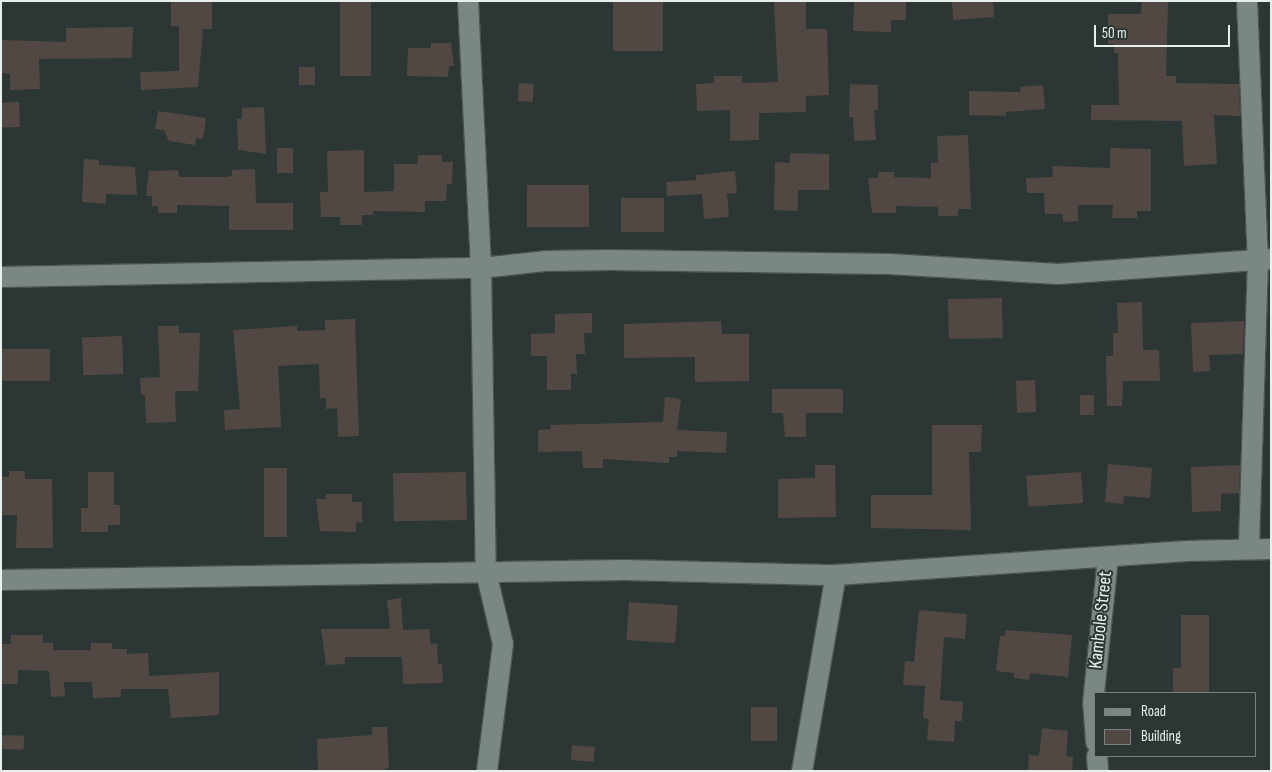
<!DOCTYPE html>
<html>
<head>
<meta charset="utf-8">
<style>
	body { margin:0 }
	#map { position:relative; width:1272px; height:772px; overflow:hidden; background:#2c3735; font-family:"Sofia Sans Condensed",sans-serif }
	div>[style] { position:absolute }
	.building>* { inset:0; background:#514844; transform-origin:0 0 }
	.roads { filter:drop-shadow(1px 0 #4b5453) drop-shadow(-1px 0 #4b5453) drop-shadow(0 1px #4b5453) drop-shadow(0 -1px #4b5453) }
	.street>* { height:20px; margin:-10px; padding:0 10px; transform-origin:10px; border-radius:10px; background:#7b8785 }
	span { translate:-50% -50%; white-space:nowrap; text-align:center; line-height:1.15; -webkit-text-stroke:4px #2c3735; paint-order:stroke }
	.street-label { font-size:19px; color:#e8efed }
	.frame { position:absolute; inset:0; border:2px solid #e8efed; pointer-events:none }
	.legend { position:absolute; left:1094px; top:692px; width:162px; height:65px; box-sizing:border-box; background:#2c3735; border:1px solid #77817f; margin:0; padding:6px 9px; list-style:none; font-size:15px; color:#e8efed }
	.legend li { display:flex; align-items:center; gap:10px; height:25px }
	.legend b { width:25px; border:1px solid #77817f }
	.scale { position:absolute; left:1094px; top:25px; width:136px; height:22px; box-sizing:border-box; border:2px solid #e8efed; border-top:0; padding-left:6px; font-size:15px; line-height:18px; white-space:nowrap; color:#e8efed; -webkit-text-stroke:4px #2c3735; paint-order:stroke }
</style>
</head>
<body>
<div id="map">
	<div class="building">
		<div style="clip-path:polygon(171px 1px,212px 1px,212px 29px,203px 29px,198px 87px,141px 90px,140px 72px,179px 71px,179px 26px,171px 26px)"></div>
		<div style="left:340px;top:1px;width:31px;height:75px"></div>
		<div style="left:613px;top:1px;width:50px;height:50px"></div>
		<div style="clip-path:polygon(774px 1px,806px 1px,806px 29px,827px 29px,829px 95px,806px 96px,806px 112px,759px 113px,759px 140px,730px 141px,730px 110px,697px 111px,696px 84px,714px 83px,714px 76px,742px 76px,742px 83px,778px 82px)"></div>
		<div style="clip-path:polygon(854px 1px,906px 1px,906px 20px,891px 20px,891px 32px,853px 31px)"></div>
		<div style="clip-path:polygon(952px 1px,993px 1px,994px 17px,953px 20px)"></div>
		<div style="clip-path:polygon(1142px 1px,1168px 1px,1166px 76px,1176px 76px,1176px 83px,1239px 84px,1240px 116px,1214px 115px,1217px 164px,1184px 166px,1182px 121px,1091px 120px,1091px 105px,1119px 105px,1118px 53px,1114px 53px,1114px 44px,1108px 44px,1108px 14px,1141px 14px)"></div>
		<div style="clip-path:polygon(133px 27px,132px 58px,39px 59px,40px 89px,10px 90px,10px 74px,1px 73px,1px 40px,66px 42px,66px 28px)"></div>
		<div style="clip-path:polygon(431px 43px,451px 43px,454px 66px,449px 66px,448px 77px,407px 76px,408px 48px,431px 48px)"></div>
		<div style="left:299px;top:67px;width:16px;height:18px"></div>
		<div style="left:519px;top:83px;width:15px;height:18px;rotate:4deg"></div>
		<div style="clip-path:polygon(850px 84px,878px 85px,878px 110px,874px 110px,876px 140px,854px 141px,853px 117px,849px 117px)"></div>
		<div style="clip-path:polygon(1043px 85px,1045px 109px,1006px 112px,1006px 116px,969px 115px,969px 91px,1021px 92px,1020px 87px)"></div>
		<div style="left:19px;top:102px;width:25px;height:18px;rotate:88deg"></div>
		<div style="clip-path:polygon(264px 107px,266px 154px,238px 150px,237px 119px,242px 119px,242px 108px)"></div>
		<div style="clip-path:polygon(158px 111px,206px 118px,203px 139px,196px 138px,195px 145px,169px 141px,164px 130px,155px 129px)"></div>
		<div style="clip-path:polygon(968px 135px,971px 209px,958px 209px,958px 216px,938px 216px,938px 207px,896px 206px,896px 213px,872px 213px,868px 178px,878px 178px,878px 172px,894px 172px,894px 177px,931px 178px,931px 163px,938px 163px,937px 136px)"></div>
		<div style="left:277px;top:148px;width:16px;height:25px"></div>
		<div style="clip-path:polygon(1110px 148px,1151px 149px,1151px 211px,1137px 211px,1137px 218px,1112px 218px,1113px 205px,1078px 205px,1078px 221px,1063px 222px,1063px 214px,1045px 214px,1044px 193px,1027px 193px,1026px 178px,1053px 177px,1052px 166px,1110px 168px)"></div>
		<div style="clip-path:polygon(364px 150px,364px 192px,394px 191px,394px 164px,418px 164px,418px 155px,442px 155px,442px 162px,453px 162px,452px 184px,447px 184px,446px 201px,425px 201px,425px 212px,373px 211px,373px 215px,362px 215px,362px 225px,340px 225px,340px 217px,321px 217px,320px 192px,328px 192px,327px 151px)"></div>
		<div style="clip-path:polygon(790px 153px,829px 154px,829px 190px,798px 190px,798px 211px,774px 210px,775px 162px,790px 163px)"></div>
		<div style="clip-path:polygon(84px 159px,99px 160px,99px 165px,135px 167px,137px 195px,106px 194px,106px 204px,82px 202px)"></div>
		<div style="clip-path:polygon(255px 169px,256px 203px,293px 203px,293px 230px,229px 230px,229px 206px,177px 205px,177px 213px,158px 213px,158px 206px,152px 206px,152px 196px,146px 196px,149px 171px,178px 170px,179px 177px,225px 177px,232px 176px,232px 170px)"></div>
		<div style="clip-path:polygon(735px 171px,737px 193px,727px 194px,729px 217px,704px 219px,702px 194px,667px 196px,666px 182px,696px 180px,696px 175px)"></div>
		<div style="left:527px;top:185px;width:62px;height:42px"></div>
		<div style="left:664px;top:198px;width:34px;height:43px;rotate:90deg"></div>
		<div style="left:1002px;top:298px;width:40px;height:54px;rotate:89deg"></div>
		<div style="clip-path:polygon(1142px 302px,1143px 350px,1159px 350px,1160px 381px,1123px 381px,1122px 406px,1107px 406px,1106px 356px,1113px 356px,1113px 333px,1118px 333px,1117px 303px)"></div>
		<div style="clip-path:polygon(592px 313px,592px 333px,584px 333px,585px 354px,576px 354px,577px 374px,571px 374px,571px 390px,547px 390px,547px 356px,531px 356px,531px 334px,555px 333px,555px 314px)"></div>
		<div style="clip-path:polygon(355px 319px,359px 436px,338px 437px,337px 408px,326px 409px,326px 398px,320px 398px,319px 364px,278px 366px,281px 427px,225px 430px,224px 410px,240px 409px,233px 330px,297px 326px,297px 331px,325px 330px,325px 320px)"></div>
		<div style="clip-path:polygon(721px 321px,722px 334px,749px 334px,749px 381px,695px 382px,695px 357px,624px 358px,624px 324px)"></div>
		<div style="clip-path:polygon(1244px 321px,1243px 354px,1209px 355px,1210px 371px,1193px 372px,1191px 323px)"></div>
		<div style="clip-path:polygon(158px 326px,179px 326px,179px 333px,200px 333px,198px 391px,175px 391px,176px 422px,146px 423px,145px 395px,141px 395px,140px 378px,160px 377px)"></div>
		<div style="left:122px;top:336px;width:38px;height:40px;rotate:88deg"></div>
		<div style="left:50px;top:349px;width:32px;height:49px;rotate:90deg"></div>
		<div style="left:1035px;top:380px;width:32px;height:19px;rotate:88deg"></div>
		<div style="clip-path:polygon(772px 389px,843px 389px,843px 413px,806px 413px,806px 437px,785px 437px,783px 413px,772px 413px)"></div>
		<div style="left:1080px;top:395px;width:14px;height:20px"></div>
		<div style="clip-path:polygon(665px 397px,681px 399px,677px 430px,727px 432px,726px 453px,677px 451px,677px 457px,669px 457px,669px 463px,603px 459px,603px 468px,583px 468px,582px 451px,538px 452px,538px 430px,551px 429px,550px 425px,663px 422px)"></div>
		<div style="clip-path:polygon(932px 425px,982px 425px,981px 452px,969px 452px,971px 530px,871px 528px,871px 495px,932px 495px)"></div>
		<div style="clip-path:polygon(1108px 464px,1152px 468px,1150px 498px,1124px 496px,1123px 504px,1105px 502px)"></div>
		<div style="clip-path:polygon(815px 465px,835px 465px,836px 517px,778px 518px,778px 479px,815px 478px)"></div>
		<div style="clip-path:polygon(1240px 465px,1239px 493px,1221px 494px,1221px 511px,1192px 512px,1191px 467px)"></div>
		<div style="left:264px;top:468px;width:23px;height:69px"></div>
		<div style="clip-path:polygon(9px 471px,25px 471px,25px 479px,52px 479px,53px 548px,16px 548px,17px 515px,1px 515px,1px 477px,9px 477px)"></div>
		<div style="clip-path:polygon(88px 472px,114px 472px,114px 505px,120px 505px,120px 525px,108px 525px,108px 532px,81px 532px,81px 508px,88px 508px)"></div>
		<div style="left:466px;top:472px;width:48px;height:73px;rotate:89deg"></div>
		<div style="left:1081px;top:472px;width:31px;height:55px;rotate:86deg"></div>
		<div style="clip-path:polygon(326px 494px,352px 494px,352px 502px,362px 502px,362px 523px,356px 522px,356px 532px,320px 531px,316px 499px,326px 499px)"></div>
		<div style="clip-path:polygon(401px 598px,403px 630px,430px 629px,430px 644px,437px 643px,438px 664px,442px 664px,443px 683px,403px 684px,402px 657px,345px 657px,345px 664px,326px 665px,321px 629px,390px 629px,387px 600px)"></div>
		<div style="left:629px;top:602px;width:49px;height:38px;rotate:4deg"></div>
		<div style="clip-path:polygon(919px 610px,967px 614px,965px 639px,944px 637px,940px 700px,963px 702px,962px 721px,955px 721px,954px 742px,927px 740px,929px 719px,923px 718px,925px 686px,903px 685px,905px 661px,914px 662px)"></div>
		<div style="clip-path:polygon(1181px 615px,1209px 615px,1209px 693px,1173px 693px,1173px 668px,1181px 668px)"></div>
		<div style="clip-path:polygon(1005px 630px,1072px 635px,1068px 677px,1030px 673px,1029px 680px,1014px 678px,1014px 673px,996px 671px,1000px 636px,1005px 636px)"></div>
		<div style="clip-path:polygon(11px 635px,43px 635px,43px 643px,53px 643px,53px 650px,91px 650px,91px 643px,112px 643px,112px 649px,127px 649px,127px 654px,148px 653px,149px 676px,219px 672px,219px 715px,171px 718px,168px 689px,121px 689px,121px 697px,93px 698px,92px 682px,64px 682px,65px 696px,51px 697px,49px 671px,18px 670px,18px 684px,1px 684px,1px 644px,11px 644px)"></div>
		<div style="left:751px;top:707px;width:26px;height:34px"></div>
		<div style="clip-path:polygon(372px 727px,387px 727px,389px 767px,381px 771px,318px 770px,317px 739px,372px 735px)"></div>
		<div style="clip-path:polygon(1042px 728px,1068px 731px,1066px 756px,1073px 757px,1072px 771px,1028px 771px,1029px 755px,1039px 756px)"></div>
		<div style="left:1px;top:735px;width:23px;height:14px;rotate:2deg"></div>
		<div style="left:572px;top:745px;width:23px;height:15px;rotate:5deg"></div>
	</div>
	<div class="roads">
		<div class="street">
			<div style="left:468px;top:1px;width:267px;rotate:87.2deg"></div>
			<div style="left:481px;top:268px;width:304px;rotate:89.1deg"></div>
			<div style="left:486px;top:572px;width:74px;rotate:76.7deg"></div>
			<div style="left:503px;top:644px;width:128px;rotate:97.2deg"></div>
			<div style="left:1247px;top:1px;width:258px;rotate:87.6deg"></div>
			<div style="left:1258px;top:259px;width:289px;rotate:91.8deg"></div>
			<div style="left:1px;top:277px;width:480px;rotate:-1.1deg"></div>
			<div style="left:481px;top:268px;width:64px;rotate:-6.2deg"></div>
			<div style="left:545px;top:261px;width:65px;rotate:-0.9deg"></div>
			<div style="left:610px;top:260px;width:279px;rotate:0.8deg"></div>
			<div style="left:889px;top:264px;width:169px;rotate:3.4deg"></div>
			<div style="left:1058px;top:274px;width:214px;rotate:-4deg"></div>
			<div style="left:1px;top:580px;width:623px;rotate:-0.92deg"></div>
			<div style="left:624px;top:570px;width:212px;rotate:1.4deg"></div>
			<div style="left:836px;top:575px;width:352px;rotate:-3.9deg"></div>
			<div style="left:1187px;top:551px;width:84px;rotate:-1.4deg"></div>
			<div style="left:1096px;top:742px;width:39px;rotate:-94deg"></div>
			<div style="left:1093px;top:703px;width:147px;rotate:-84.1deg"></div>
			<div style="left:1097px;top:756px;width:15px;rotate:86deg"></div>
			<div style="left:802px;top:771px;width:199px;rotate:-80.2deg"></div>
		</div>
	</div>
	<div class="street-label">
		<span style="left:1101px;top:620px;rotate:-84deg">Kambole Street</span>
	</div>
	<div class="frame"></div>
	<ul class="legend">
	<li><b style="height:6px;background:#7b8785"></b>Road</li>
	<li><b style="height:14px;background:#514844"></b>Building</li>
	</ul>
	<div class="scale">50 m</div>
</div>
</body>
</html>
